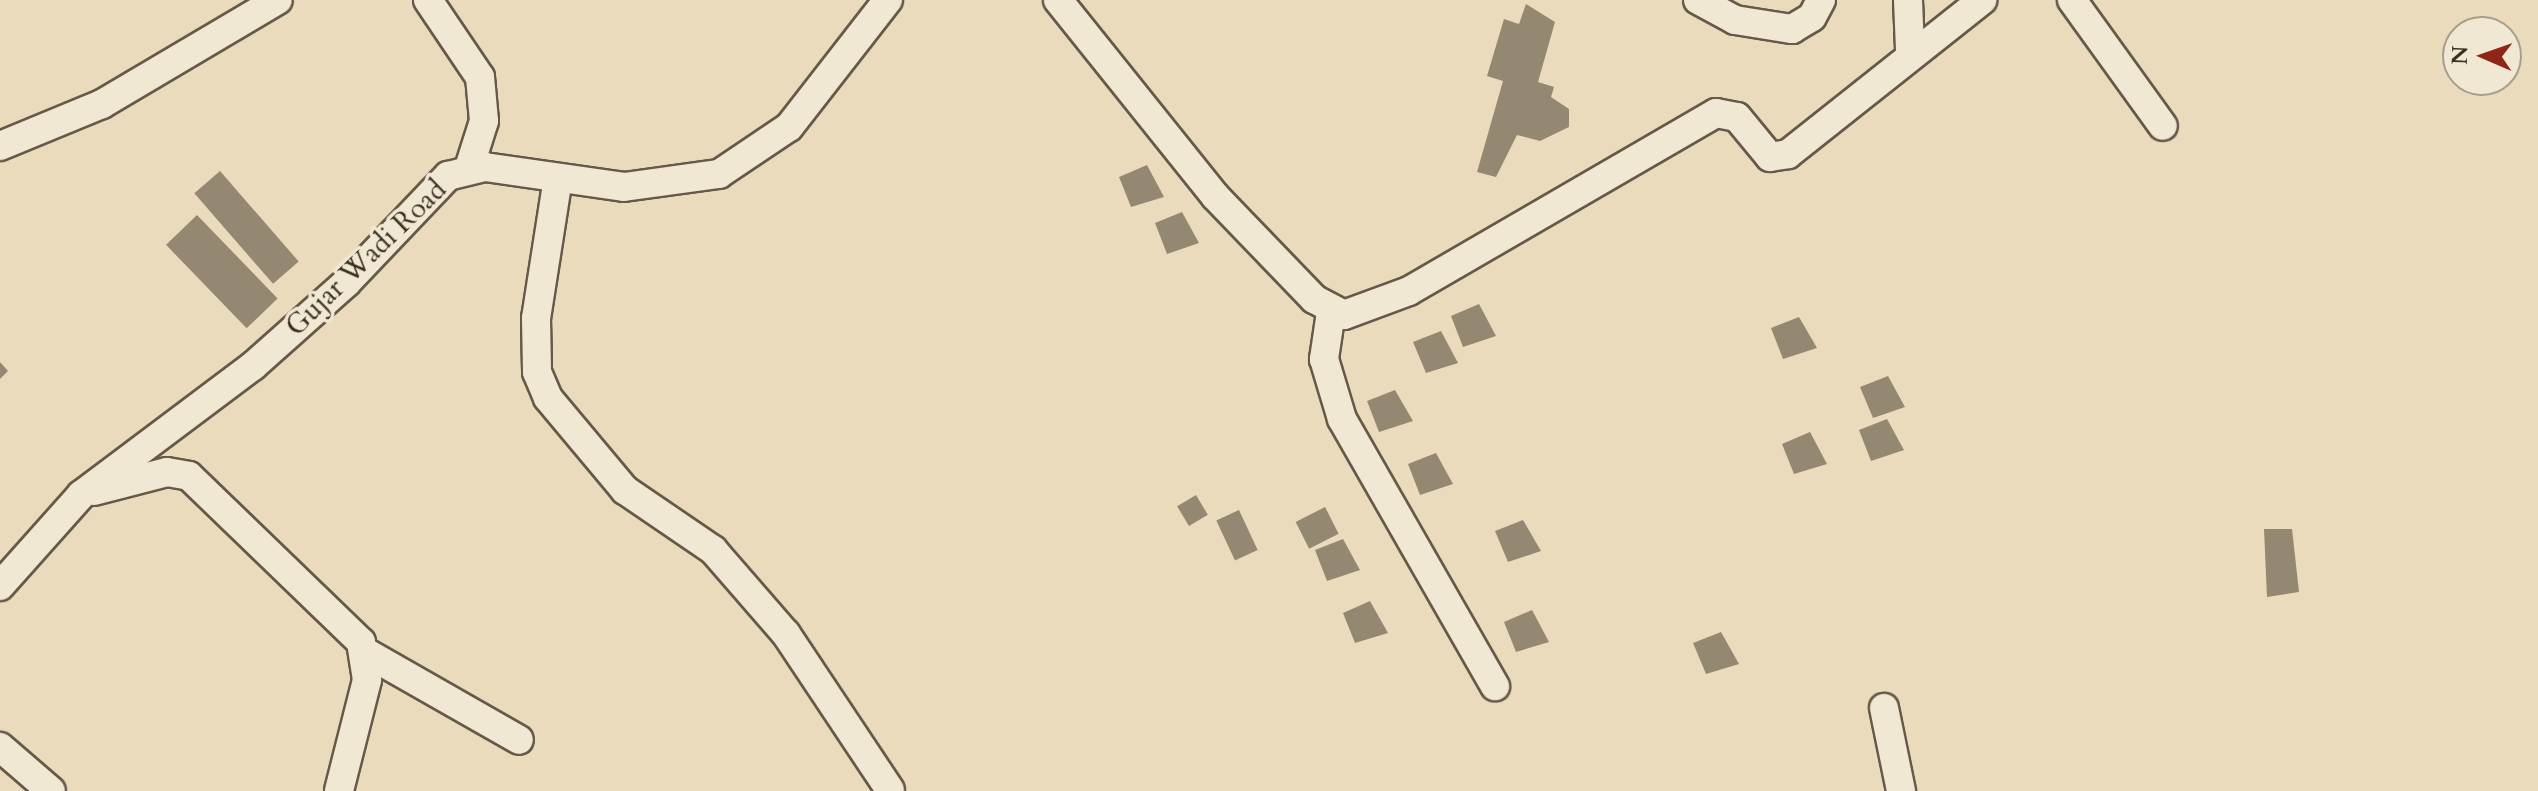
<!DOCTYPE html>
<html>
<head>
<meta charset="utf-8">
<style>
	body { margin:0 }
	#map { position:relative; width:2538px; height:791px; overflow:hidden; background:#eadbbc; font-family:Cardo,serif }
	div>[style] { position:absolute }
	.building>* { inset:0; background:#958872; transform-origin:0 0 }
	.roads { filter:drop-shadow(2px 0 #655948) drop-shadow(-2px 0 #655948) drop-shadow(0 2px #655948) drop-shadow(0 -2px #655948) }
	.minor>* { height:28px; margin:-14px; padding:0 14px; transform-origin:14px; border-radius:14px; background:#f1e8d3 }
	span { translate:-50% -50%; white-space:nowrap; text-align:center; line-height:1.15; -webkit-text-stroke:7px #f1e8d3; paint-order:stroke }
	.street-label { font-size:28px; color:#392e22 }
	.north { position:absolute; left:2442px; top:16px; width:80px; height:80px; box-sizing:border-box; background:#f1e8d3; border:2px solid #a79e8c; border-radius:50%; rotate:272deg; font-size:22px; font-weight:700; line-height:32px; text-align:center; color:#392e22 }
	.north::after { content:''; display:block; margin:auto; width:28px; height:36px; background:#8f2418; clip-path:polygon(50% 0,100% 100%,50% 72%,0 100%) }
</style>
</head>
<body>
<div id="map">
	<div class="building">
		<div style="clip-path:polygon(1526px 4px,1555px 22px,1538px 82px,1554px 87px,1551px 97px,1569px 109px,1569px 127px,1540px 141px,1517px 135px,1496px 177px,1477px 172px,1503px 81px,1487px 76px,1504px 19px,1519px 24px)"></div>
		<div style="clip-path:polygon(1147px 165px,1164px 197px,1131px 207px,1119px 177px)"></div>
		<div style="left:220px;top:171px;width:120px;height:34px;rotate:49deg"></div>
		<div style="clip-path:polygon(1182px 212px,1199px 243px,1167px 254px,1155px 223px)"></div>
		<div style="left:197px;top:215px;width:116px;height:43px;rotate:46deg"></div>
		<div style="clip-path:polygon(1479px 304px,1496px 336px,1463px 347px,1451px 316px)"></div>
		<div style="clip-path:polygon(1799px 317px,1817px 348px,1783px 359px,1771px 328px)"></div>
		<div style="clip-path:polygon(1441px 331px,1458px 363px,1426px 373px,1413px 342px)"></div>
		<div style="clip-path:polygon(0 362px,8px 371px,0 379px)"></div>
		<div style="clip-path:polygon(1888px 376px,1905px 407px,1873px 418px,1860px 387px)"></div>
		<div style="clip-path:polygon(1395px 390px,1413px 421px,1379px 432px,1367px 401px)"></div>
		<div style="clip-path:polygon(1887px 419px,1904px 450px,1871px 461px,1859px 430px)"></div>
		<div style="clip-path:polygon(1810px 432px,1827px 464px,1794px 474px,1782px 444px)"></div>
		<div style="clip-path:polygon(1436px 453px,1453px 484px,1420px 495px,1408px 464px)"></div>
		<div style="left:1196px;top:495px;width:23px;height:22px;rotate:59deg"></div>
		<div style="left:1325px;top:507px;width:30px;height:33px;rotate:63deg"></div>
		<div style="left:1239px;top:510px;width:44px;height:25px;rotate:65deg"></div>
		<div style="clip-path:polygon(1523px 520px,1541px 551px,1508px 562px,1495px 531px)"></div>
		<div style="clip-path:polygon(2264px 529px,2292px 529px,2299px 592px,2267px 597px)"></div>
		<div style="clip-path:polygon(1343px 539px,1360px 570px,1327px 581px,1315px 550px)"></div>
		<div style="clip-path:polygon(1370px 601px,1388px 633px,1355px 643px,1343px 613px)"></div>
		<div style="clip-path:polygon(1532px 610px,1549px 642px,1516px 652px,1504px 622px)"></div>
		<div style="clip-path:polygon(1721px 632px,1739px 664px,1706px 674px,1693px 643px)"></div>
	</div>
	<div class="roads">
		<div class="minor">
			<div style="left:428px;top:0;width:93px;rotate:56deg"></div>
			<div style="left:480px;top:77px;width:44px;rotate:84.8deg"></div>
			<div style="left:484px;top:121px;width:49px;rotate:107.7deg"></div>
			<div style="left:1058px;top:0;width:251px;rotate:51.3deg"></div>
			<div style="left:1215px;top:196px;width:143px;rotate:46.1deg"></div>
			<div style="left:1314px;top:299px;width:34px;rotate:28deg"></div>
			<div style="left:1344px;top:315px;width:69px;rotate:-20.3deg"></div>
			<div style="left:1409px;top:291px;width:355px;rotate:-30.1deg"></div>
			<div style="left:1716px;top:113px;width:21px;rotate:11deg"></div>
			<div style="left:1737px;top:117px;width:52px;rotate:50.5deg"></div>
			<div style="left:1770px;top:157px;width:18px;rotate:-9deg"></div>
			<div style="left:1788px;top:154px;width:248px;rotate:-38.4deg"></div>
			<div style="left:1698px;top:0;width:42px;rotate:28.4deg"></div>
			<div style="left:1735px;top:20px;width:58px;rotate:9deg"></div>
			<div style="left:1792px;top:29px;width:23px;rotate:-31deg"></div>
			<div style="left:1812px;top:17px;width:19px;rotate:-62deg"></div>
			<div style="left:1908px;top:0;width:49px;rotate:87.7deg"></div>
			<div style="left:2072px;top:0;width:155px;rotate:54.2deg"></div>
			<div style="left:0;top:146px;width:110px;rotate:-22.4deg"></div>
			<div style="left:102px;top:104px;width:204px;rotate:-30.6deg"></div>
			<div style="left:558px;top:178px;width:142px;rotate:98.9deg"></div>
			<div style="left:536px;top:318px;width:54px;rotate:88.9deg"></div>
			<div style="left:537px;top:372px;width:28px;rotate:67deg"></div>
			<div style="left:548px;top:398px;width:120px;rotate:50.1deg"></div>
			<div style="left:625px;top:490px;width:107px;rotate:34.3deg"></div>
			<div style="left:713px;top:550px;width:111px;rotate:49deg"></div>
			<div style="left:786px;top:634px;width:187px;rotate:56.3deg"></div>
			<div style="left:1331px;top:312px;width:48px;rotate:98.5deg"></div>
			<div style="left:1324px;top:359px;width:63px;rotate:73.3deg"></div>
			<div style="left:1342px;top:419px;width:308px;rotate:60.2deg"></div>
			<div style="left:94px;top:491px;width:75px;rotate:-14.6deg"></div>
			<div style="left:167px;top:472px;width:22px;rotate:10deg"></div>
			<div style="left:189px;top:476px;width:239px;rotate:44deg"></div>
			<div style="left:361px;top:642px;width:38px;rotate:81deg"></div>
			<div style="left:367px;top:680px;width:114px;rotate:104.2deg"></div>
			<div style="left:0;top:586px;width:122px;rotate:-48.3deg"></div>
			<div style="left:81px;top:495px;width:215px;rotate:-36.9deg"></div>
			<div style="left:253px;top:366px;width:125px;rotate:-41.7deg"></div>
			<div style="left:346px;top:283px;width:148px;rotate:-46.4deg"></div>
			<div style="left:448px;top:176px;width:38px;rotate:-14deg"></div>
			<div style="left:485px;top:167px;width:140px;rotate:8.2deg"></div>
			<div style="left:624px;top:187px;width:96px;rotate:-7.8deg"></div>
			<div style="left:719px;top:174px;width:84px;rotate:-33.9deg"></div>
			<div style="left:789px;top:127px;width:161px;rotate:-52.1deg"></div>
			<div style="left:365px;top:652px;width:177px;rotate:29.7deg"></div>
			<div style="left:1884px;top:708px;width:85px;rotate:78.4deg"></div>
			<div style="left:0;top:747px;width:67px;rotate:40.8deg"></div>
		</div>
	</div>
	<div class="street-label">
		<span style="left:366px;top:258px;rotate:-44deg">Gujar Wadi Road</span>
	</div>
	<div class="north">N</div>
</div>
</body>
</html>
